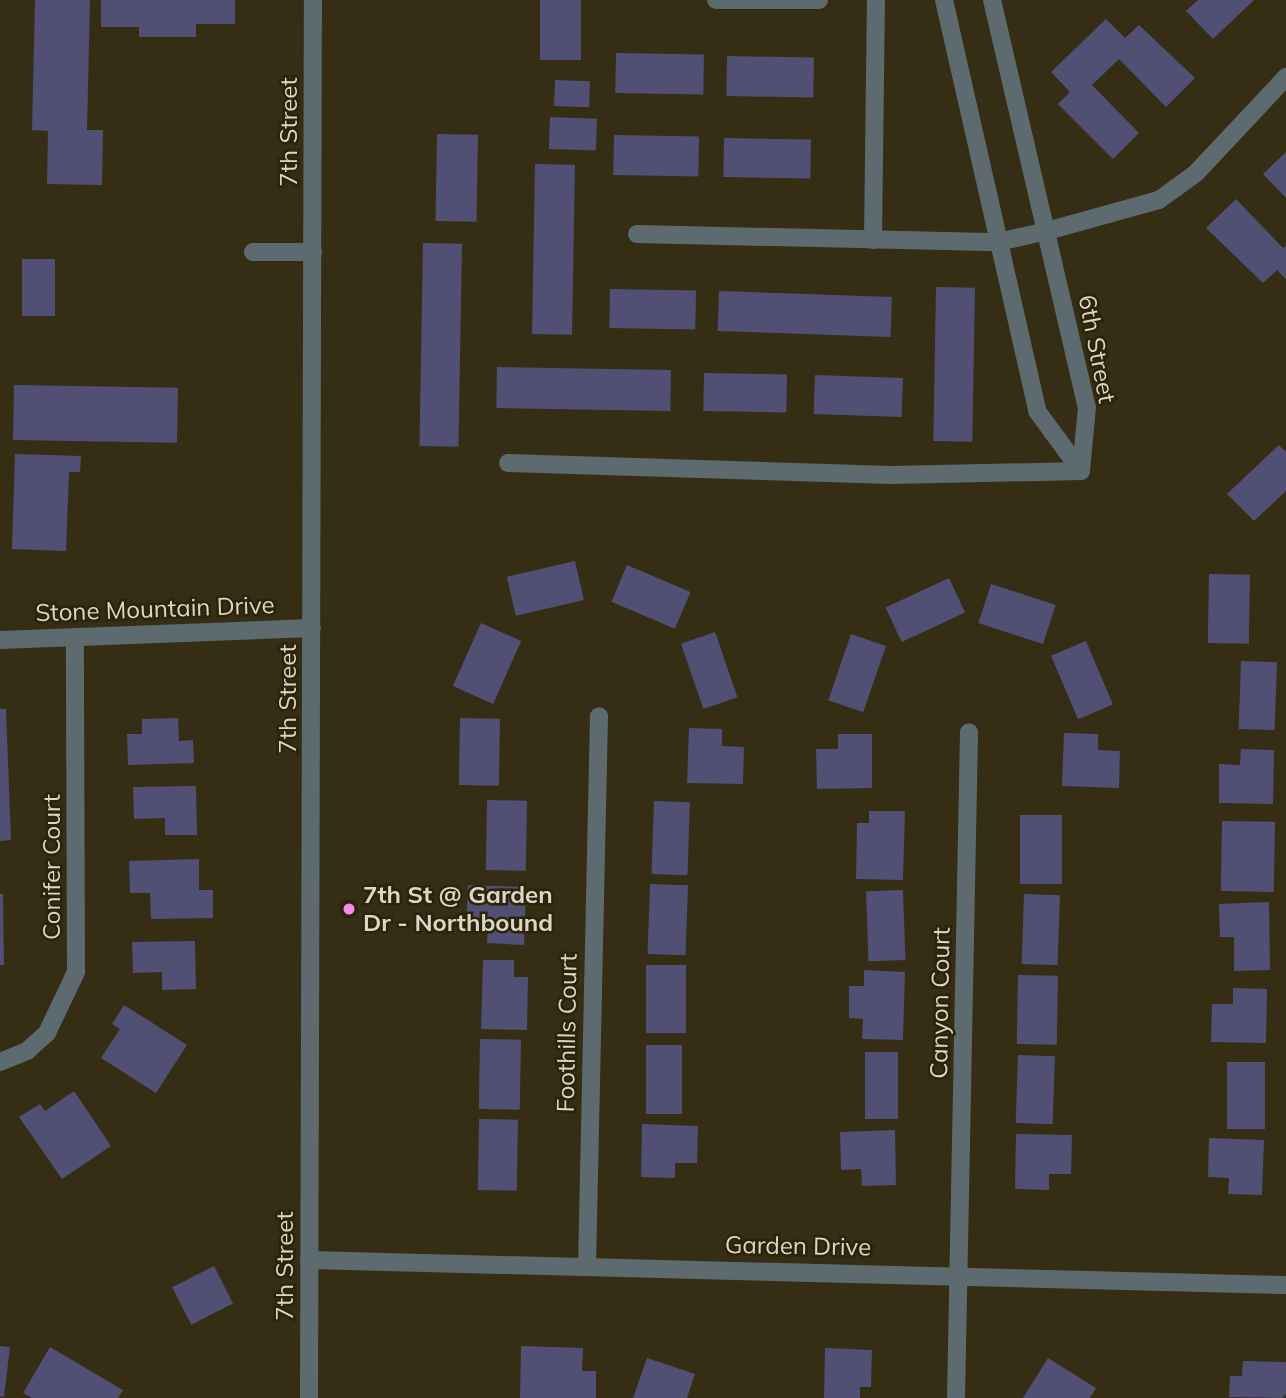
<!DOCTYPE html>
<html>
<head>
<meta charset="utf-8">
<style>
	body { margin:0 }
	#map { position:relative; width:1286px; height:1398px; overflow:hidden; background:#352e14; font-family:Mulish,sans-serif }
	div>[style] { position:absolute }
	.building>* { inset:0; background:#514f74; transform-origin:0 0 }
	.minor>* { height:18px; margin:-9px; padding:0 9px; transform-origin:9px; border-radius:9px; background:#5d6b70 }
	.dots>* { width:19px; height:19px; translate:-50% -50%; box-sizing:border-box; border:4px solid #2b240a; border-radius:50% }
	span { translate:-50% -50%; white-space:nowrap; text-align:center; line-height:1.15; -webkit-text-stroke:5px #2b240a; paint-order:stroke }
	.street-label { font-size:24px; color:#dbd7c8 }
	.poi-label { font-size:24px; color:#dbd7c8; font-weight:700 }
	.left { translate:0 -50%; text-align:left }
</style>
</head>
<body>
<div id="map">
	<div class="building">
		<div style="clip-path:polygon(35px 0,90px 0,87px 130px,103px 130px,102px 185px,47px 184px,48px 131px,32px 130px)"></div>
		<div style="clip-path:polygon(101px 0,235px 0,235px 24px,196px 24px,196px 37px,139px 37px,139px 27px,101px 27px)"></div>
		<div style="left:540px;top:0;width:41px;height:60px"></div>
		<div style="clip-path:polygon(1198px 0,1254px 0,1213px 39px,1186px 11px)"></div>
		<div style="clip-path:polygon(1106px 19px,1125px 38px,1139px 25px,1195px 78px,1166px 107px,1119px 59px,1092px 85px,1139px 133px,1113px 159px,1058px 104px,1070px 92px,1051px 72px)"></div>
		<div style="left:616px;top:53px;width:88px;height:40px;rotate:1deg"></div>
		<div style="left:727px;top:56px;width:87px;height:40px;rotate:1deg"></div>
		<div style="left:555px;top:80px;width:35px;height:26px;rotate:2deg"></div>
		<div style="left:550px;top:117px;width:47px;height:32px;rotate:2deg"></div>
		<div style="left:437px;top:134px;width:41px;height:87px;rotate:1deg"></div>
		<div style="left:614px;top:135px;width:85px;height:40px;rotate:1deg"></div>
		<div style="left:724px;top:138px;width:87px;height:39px;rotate:1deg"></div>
		<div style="clip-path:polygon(1286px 152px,1286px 198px,1263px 174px)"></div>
		<div style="left:535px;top:164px;width:40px;height:170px;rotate:1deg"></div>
		<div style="clip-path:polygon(1236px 199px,1283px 248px,1286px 246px,1286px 279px,1277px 270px,1263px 283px,1206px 228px)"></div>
		<div style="left:423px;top:243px;width:39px;height:203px;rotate:1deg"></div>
		<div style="left:22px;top:259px;width:33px;height:57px"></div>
		<div style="left:936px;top:287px;width:39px;height:154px;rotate:1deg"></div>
		<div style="left:610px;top:289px;width:86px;height:39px;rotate:1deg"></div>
		<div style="left:719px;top:291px;width:173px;height:40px;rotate:2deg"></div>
		<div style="left:497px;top:367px;width:174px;height:41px;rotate:1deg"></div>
		<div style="left:704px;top:373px;width:83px;height:38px;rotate:1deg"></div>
		<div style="left:815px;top:375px;width:88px;height:39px;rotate:2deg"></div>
		<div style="left:14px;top:385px;width:164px;height:55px;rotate:1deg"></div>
		<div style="clip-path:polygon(1279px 445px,1286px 452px,1286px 491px,1254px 521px,1227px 494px)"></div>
		<div style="clip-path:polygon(15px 454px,81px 456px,80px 472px,69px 472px,66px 551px,12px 549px)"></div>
		<div style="left:575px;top:561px;width:40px;height:70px;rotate:77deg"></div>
		<div style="left:627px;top:565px;width:69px;height:40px;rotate:23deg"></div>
		<div style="left:1209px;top:574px;width:41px;height:69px;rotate:1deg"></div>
		<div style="left:949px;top:578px;width:38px;height:70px;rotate:65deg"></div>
		<div style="left:991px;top:584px;width:68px;height:41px;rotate:18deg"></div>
		<div style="left:481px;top:623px;width:44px;height:69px;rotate:24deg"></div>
		<div style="left:715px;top:632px;width:69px;height:36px;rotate:71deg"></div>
		<div style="left:851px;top:634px;width:37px;height:70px;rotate:19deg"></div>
		<div style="left:1086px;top:641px;width:69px;height:38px;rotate:67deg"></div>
		<div style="left:1241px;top:661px;width:36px;height:68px;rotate:2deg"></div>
		<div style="clip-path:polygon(0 709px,6px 709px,11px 840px,0 841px)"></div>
		<div style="clip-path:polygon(178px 718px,179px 741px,193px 740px,194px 763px,128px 765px,127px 734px,142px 734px,142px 719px)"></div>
		<div style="left:460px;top:718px;width:40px;height:67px;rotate:1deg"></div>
		<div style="clip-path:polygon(689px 728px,722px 729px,722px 746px,744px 747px,743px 784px,687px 783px)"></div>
		<div style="clip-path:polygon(1064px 733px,1098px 734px,1098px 750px,1120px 751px,1119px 788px,1062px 786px)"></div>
		<div style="clip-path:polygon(838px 734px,872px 734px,872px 788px,817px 789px,816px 749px,838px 749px)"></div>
		<div style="clip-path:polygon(1241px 749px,1274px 750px,1273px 804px,1219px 803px,1219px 764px,1240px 765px)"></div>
		<div style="clip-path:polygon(196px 786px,197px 835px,165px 835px,165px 818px,134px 819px,133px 787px)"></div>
		<div style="left:487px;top:800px;width:40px;height:70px;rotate:1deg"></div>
		<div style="left:654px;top:801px;width:36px;height:73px;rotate:2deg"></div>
		<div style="clip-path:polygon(869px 811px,905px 811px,903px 880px,856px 879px,857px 823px,869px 823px)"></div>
		<div style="left:1020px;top:815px;width:42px;height:69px"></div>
		<div style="left:1222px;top:821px;width:53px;height:70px;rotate:1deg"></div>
		<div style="clip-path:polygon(199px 859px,199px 890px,213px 890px,213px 918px,151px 919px,150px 893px,130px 893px,129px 861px)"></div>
		<div style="left:650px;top:884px;width:38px;height:70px;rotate:2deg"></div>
		<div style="clip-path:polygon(468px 885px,526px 887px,524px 945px,487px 943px,488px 926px,466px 926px)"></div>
		<div style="left:903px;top:890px;width:70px;height:37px;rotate:88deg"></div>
		<div style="clip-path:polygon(0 894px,3px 894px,4px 965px,0 965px)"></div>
		<div style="left:1024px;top:894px;width:36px;height:70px;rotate:2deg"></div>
		<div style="clip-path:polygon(1269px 902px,1270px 970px,1234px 971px,1234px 937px,1220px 937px,1219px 904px)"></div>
		<div style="clip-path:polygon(195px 941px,196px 989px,162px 990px,162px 972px,133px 973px,132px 942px)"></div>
		<div style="clip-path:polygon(483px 960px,514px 960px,514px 977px,528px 977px,527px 1030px,481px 1029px)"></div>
		<div style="left:646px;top:965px;width:40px;height:68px"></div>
		<div style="clip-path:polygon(864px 970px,905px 972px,903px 1040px,862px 1039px,863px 1019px,849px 1018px,849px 986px,864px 986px)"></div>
		<div style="left:1018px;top:975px;width:40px;height:69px;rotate:1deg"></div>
		<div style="clip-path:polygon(1233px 988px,1267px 989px,1266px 1043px,1211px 1042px,1212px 1004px,1233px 1004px)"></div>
		<div style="clip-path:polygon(124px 1005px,187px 1045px,156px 1093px,101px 1058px,120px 1029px,112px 1024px)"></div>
		<div style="left:480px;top:1039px;width:41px;height:70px;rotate:1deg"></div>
		<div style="left:646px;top:1045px;width:36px;height:69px"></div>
		<div style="left:865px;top:1052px;width:33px;height:67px"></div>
		<div style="left:1018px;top:1055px;width:37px;height:68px;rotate:2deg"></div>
		<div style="left:1227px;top:1062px;width:38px;height:67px"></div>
		<div style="clip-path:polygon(74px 1091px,111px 1146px,62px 1179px,19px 1117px,40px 1104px,45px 1111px)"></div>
		<div style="left:479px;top:1119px;width:39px;height:71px;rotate:1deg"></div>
		<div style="clip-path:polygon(642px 1124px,698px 1126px,697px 1163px,675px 1163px,675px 1178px,641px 1177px)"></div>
		<div style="clip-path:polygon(895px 1130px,896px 1185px,862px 1186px,861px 1169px,841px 1170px,840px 1132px)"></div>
		<div style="clip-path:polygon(1016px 1134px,1072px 1135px,1071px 1174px,1049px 1174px,1049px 1190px,1015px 1189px)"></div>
		<div style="clip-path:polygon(1209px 1138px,1264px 1140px,1262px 1195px,1228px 1194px,1229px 1178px,1208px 1177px)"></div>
		<div style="left:214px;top:1266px;width:42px;height:47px;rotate:63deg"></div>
		<div style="clip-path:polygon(0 1346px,10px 1347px,4px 1397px,0 1396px)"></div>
		<div style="clip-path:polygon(521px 1346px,583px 1348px,582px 1371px,596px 1371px,596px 1398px,520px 1398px)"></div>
		<div style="clip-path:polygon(50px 1347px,123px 1390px,118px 1398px,32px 1398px,23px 1393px)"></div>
		<div style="clip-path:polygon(825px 1348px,872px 1350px,871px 1387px,860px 1387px,860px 1398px,824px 1398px)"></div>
		<div style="clip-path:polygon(647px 1358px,695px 1374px,687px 1398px,633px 1398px)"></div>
		<div style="clip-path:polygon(1048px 1358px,1096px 1388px,1090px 1398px,1023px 1398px)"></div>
		<div style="clip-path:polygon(1243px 1361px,1286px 1362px,1286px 1394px,1282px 1398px,1229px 1397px,1230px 1376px,1242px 1376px)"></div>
	</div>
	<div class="minor">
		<div style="left:716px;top:0;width:103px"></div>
		<div style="left:944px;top:0;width:421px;rotate:77.2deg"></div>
		<div style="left:1037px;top:411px;width:74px;rotate:53.7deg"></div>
		<div style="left:992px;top:0;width:418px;rotate:76.9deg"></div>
		<div style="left:1087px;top:407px;width:64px;rotate:95.4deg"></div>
		<div style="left:637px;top:234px;width:361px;rotate:1.3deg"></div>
		<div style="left:998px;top:242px;width:50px;rotate:-12.7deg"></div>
		<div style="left:1047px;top:231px;width:116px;rotate:-15.5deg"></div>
		<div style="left:1159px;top:200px;width:46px;rotate:-36.1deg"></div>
		<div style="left:1196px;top:173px;width:132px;rotate:-46.8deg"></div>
		<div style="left:873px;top:240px;width:240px;rotate:-89.3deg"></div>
		<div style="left:253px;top:252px;width:60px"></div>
		<div style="left:508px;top:463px;width:383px;rotate:1.8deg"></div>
		<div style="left:891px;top:475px;width:190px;rotate:-1.2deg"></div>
		<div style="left:0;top:640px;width:312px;rotate:-2.2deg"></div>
		<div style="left:0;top:1062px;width:29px;rotate:-22deg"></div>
		<div style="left:27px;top:1051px;width:27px;rotate:-42deg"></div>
		<div style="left:47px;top:1033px;width:68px;rotate:-64.6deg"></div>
		<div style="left:76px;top:972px;width:335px;rotate:-90.2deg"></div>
		<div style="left:309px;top:1260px;width:977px;rotate:1.47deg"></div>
		<div style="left:587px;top:1266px;width:550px;rotate:-88.75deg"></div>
		<div style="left:309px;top:1398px;width:1398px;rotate:-89.84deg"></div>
		<div style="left:956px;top:1398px;width:666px;rotate:-88.88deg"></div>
	</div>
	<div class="dots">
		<div style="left:349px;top:909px;background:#f888ea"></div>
	</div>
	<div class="street-label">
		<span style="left:289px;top:132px;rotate:-90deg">7th Street</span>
		<span style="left:1097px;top:349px;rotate:79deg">6th Street</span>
		<span style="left:155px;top:609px;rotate:-2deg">Stone Mountain Drive</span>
		<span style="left:288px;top:699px;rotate:-90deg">7th Street</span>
		<span style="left:52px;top:867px;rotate:-90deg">Conifer Court</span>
		<span style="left:940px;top:1003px;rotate:-89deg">Canyon Court</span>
		<span style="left:567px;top:1033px;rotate:-89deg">Foothills Court</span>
		<span style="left:798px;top:1246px;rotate:1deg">Garden Drive</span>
		<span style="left:285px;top:1266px;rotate:-90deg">7th Street</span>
	</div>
	<div class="poi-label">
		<span class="left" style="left:363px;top:909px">7th St @ Garden<br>Dr - Northbound</span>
	</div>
</div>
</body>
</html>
